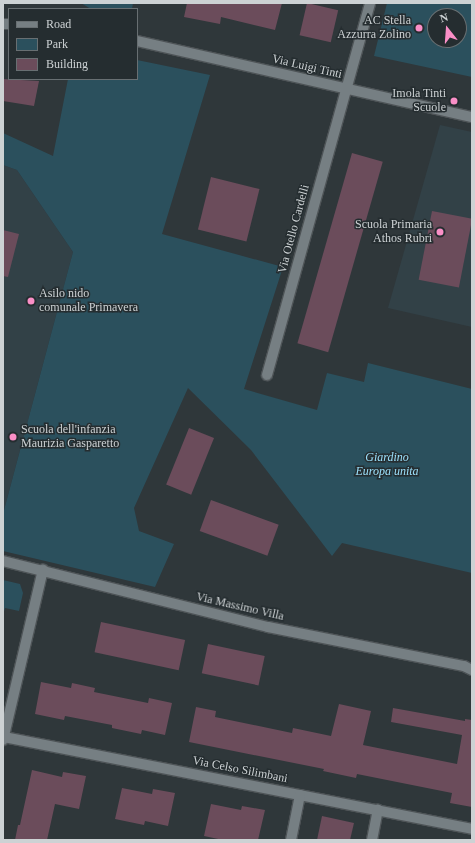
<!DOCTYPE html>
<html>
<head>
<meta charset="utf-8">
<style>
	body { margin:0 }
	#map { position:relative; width:475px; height:843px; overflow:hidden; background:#2f373a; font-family:Georgia,serif }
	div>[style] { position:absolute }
	.built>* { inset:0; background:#324147 }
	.green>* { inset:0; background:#2b505d }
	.building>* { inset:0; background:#6b4c5b; transform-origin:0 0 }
	.roads { filter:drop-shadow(1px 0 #4e5457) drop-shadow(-1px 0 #4e5457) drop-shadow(0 1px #4e5457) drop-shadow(0 -1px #4e5457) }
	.minor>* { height:10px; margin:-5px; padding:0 5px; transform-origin:5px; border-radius:5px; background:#767f83 }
	.dots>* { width:11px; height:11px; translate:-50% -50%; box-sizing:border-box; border:2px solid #252d30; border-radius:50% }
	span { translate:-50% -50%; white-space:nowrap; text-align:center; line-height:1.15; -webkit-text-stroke:3px #252d30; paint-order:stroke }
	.poi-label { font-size:12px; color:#cdd2d4 }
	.right { translate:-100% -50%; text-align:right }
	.left { translate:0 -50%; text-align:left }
	.street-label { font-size:12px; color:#cdd2d4 }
	.park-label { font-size:12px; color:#9be0fb; font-style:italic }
	.frame { position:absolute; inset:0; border:4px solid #cdd2d4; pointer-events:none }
	.legend { position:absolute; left:8px; top:8px; width:130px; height:72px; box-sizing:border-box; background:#252d30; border:1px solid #686f72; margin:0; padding:5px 7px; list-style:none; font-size:12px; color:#cdd2d4 }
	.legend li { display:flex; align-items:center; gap:8px; height:20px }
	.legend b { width:20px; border:1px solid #686f72 }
	.north { position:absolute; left:427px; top:8px; width:40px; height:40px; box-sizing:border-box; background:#252d30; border:1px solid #686f72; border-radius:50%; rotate:343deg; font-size:11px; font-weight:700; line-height:16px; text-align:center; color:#cdd2d4 }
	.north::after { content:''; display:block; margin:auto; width:14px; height:18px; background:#fa8fc7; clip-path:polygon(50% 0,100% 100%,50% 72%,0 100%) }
</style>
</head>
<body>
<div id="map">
	<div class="built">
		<div style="clip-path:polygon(440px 125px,472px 132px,472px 327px,388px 308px)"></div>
		<div style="clip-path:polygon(3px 165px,17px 170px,73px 252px,3px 514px)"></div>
	</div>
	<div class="green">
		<div style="clip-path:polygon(81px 3px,133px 3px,132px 9px,91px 9px)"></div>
		<div style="clip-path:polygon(evenodd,387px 3px,472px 3px,472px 77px,374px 56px,387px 3px,435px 16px,459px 16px,459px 40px,435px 40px,435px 16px)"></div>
		<div style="clip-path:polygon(137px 60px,210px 75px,162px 234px,283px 267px,244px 389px,317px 410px,327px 373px,364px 382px,368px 363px,472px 389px,472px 573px,342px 543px,332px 556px,251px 450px,188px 388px,134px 508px,139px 531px,174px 544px,155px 587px,3px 551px,3px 514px,73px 252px,17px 170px,3px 165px,3px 133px,53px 156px,68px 79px,137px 79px)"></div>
		<div style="clip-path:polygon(3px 580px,20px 584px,23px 593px,19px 611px,5px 608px,3px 615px)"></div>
	</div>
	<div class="building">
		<div style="clip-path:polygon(187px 3px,282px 3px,275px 30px,221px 17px,220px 24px,184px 17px)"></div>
		<div style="left:307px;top:3px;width:32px;height:33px;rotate:13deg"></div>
		<div style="clip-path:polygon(3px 79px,39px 81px,34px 106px,3px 101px)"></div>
		<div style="left:352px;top:153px;width:32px;height:198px;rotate:16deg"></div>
		<div style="left:211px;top:177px;width:50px;height:54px;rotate:14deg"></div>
		<div style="left:432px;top:211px;width:41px;height:70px;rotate:11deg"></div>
		<div style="clip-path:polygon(3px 230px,19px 234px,8px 277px,3px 276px)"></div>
		<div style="left:189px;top:428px;width:27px;height:61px;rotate:22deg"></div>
		<div style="left:211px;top:500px;width:72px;height:33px;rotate:20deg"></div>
		<div style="left:101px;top:622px;width:86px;height:31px;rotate:12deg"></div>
		<div style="left:208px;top:644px;width:58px;height:30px;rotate:12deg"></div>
		<div style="clip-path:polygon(41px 682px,71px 688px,72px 683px,95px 688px,94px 692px,148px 703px,149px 698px,172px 703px,165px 735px,142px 730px,141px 734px,112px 728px,112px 725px,65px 716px,64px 720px,35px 714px)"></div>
		<div style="clip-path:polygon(339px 704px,371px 711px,363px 745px,457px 764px,462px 735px,391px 722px,393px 708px,465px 721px,465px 719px,472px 720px,472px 807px,450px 803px,452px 793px,357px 774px,356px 778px,323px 771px,324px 769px,189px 742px,196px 707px,216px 711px,215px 717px,292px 733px,293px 728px,331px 736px)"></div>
		<div style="clip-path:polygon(32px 770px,62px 777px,63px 772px,86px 776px,79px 809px,55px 804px,47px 840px,15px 840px,18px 825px,20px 825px)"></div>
		<div style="clip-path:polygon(122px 788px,152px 794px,153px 789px,175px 793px,168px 826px,145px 821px,144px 825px,115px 819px)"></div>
		<div style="clip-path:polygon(211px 804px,241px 810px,242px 806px,265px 810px,258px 840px,223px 840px,204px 836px)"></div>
		<div style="clip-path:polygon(322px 816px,354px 823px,350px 840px,317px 840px)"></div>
	</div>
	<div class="roads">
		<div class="minor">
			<div style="left:3px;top:24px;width:6px"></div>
			<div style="left:137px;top:41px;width:344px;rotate:12.8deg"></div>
			<div style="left:267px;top:375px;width:386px;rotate:-74.5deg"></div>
			<div style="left:3px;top:561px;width:273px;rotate:14deg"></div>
			<div style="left:268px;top:627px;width:200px;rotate:11.3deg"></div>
			<div style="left:464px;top:666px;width:9px;rotate:27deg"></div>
			<div style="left:4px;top:737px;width:477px;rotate:11.1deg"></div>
			<div style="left:3px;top:740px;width:175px;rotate:-76.8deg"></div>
			<div style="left:291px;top:840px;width:46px;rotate:-78.7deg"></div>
			<div style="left:372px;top:840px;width:31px;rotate:-79deg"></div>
		</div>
	</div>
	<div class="dots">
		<div style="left:419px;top:28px;background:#fa8fc7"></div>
		<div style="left:454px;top:101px;background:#fa8fc7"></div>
		<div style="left:440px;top:232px;background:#fa8fc7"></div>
		<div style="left:31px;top:301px;background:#fa8fc7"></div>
		<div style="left:13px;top:437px;background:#fa8fc7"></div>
	</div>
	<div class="poi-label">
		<span class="right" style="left:411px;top:28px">AC Stella<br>Azzurra Zolino</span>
		<span class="right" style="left:446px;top:101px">Imola Tinti<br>Scuole</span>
		<span class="right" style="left:432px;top:232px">Scuola Primaria<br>Athos Rubri</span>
		<span class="left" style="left:39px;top:301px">Asilo nido<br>comunale Primavera</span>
		<span class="left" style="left:21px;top:437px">Scuola dell'infanzia<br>Maurizia Gasparetto</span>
	</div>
	<div class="street-label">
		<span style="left:307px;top:67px;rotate:13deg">Via Luigi Tinti</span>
		<span style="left:294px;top:229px;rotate:-75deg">Via Otello Cardelli</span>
		<span style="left:240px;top:607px;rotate:13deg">Via Massimo Villa</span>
		<span style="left:240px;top:770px;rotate:11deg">Via Celso Silimbani</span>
	</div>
	<div class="park-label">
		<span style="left:387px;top:465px">Giardino<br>Europa unita</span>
	</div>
	<div class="frame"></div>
	<ul class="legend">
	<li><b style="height:5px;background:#767f83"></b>Road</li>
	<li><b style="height:11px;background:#2b505d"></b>Park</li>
	<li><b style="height:11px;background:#6b4c5b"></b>Building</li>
	</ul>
	<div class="north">N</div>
</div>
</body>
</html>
